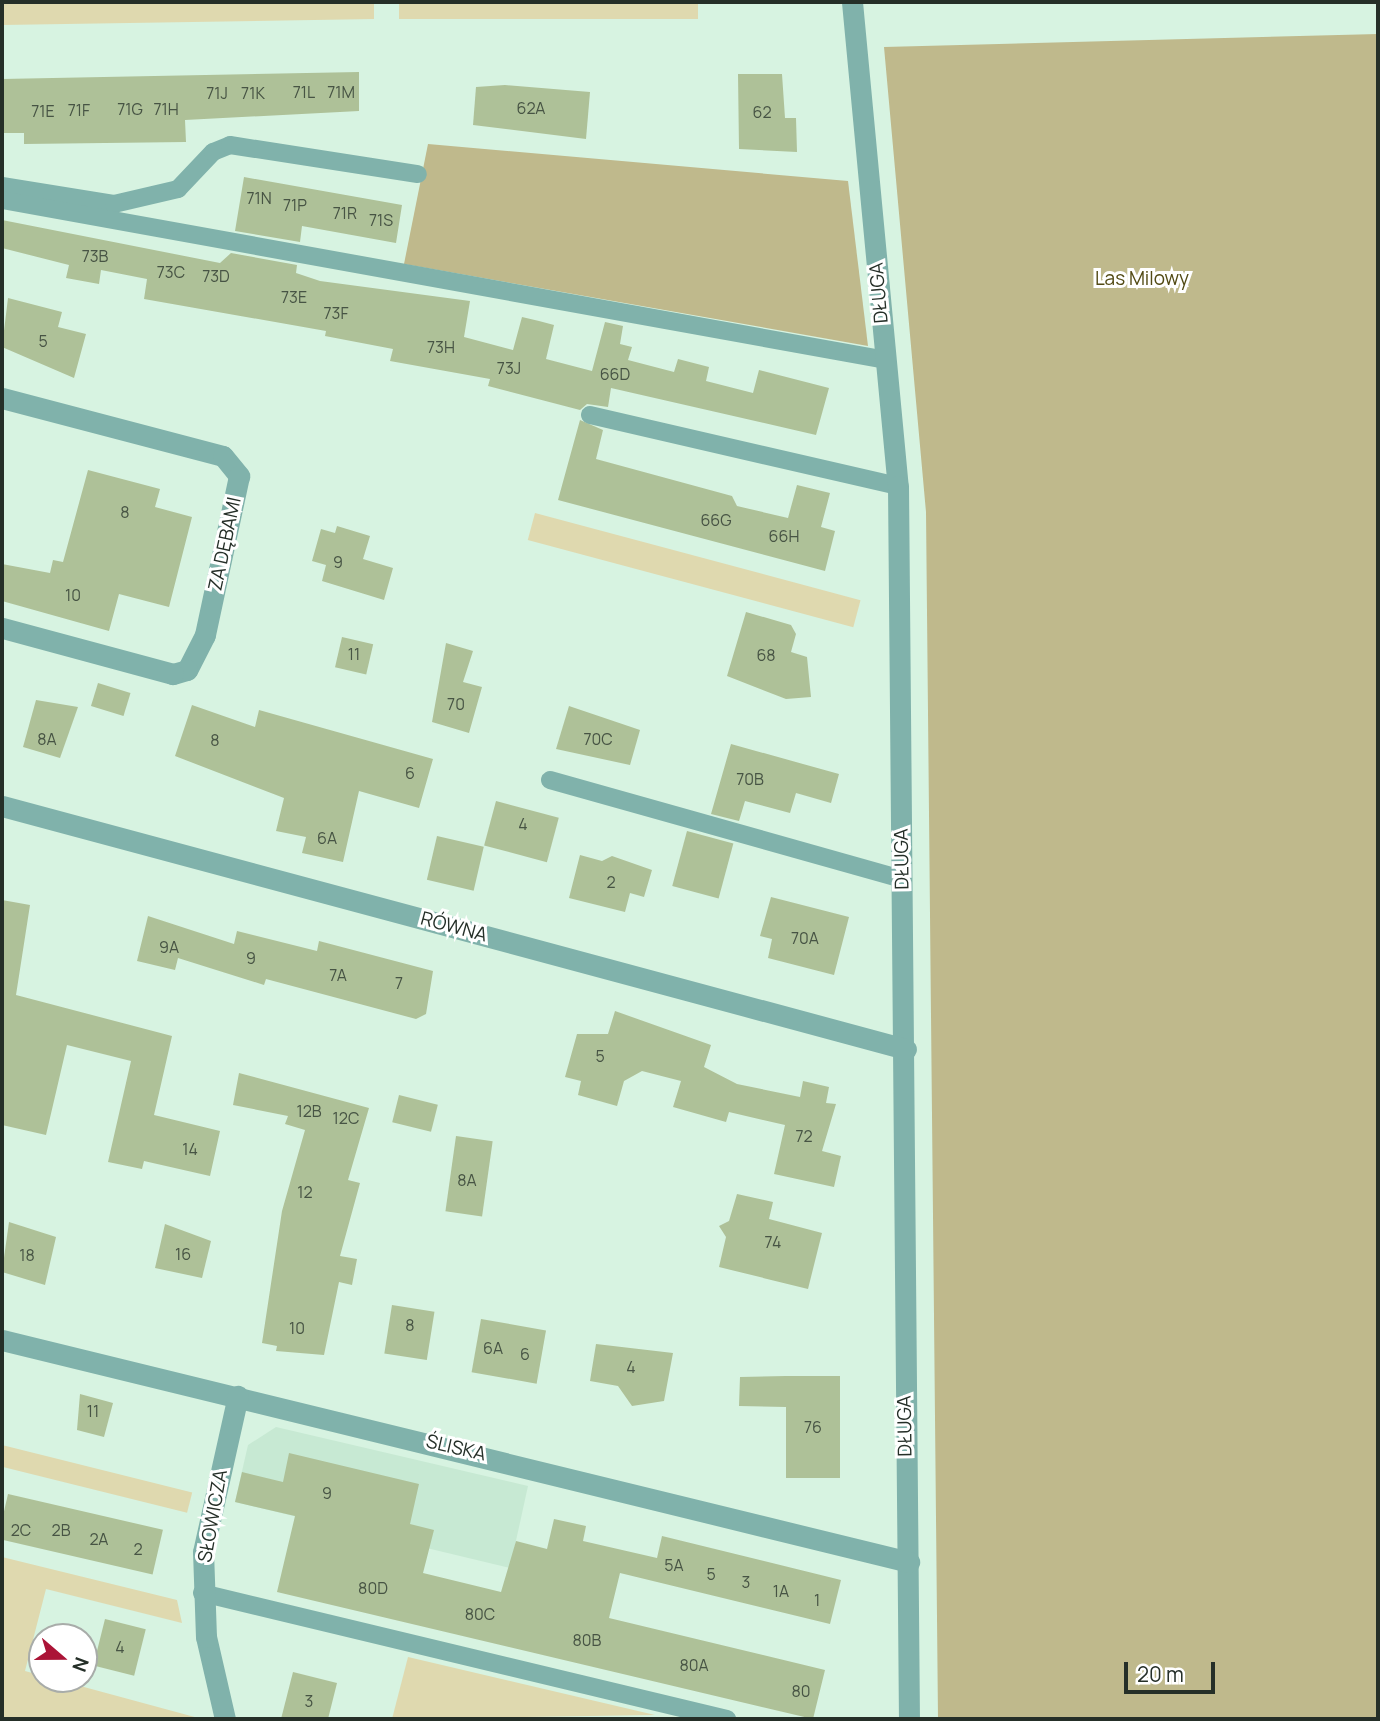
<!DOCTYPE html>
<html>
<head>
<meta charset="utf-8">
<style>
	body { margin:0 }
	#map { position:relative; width:1380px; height:1721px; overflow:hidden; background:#d7f3e1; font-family:Manrope,sans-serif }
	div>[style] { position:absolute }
	.built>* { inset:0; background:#c7e9d3 }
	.green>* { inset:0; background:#dfd9af; transform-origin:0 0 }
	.forest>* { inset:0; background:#bfb98c }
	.building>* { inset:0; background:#aec198; transform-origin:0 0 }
	.lane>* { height:18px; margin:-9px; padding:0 9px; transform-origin:9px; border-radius:9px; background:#80b2ab }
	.street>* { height:21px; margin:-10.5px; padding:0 10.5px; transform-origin:10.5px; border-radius:10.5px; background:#80b2ab }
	span { translate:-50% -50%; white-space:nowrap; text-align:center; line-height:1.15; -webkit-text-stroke:6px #fff; paint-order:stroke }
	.number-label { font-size:16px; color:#475444 }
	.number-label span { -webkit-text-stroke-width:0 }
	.park-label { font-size:19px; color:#524a14 }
	.street-label { font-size:19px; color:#252f28 }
	.frame { position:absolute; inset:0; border:4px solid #252f28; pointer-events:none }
	.north { position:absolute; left:28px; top:1623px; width:70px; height:70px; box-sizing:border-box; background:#fff; border:2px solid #a8aca9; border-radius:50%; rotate:110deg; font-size:19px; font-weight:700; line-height:28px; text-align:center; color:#252f28 }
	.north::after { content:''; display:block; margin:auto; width:24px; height:32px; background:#ab1437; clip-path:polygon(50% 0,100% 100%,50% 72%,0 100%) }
	.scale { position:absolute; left:1124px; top:1662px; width:91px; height:32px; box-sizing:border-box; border:4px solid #252f28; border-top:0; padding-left:9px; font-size:21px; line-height:24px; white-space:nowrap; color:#252f28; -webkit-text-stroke:5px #fff; paint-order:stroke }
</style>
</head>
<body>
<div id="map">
	<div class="built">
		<div style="clip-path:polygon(276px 1427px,528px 1486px,510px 1568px,235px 1502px,248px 1445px)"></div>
	</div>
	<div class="green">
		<div style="clip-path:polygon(2px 2px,374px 2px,374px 19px,2px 25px)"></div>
		<div style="left:399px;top:2px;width:299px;height:17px"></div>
		<div style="left:535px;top:513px;width:337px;height:28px;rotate:15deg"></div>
		<div style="left:2px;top:1445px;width:196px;height:21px;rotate:14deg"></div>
		<div style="clip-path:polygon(2px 1557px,177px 1600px,182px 1623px,46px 1589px,25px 1671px,202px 1719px,2px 1719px)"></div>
		<div style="clip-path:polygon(408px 1657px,655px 1715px,392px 1719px)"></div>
	</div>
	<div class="forest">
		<div style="clip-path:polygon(1378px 34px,1378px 1719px,938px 1719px,926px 512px,884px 47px)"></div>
		<div style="clip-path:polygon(428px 144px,848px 181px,868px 346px,404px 264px)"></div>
	</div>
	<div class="building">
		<div style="clip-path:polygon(359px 72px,359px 111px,185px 120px,186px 142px,24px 144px,24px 133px,2px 133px,2px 79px)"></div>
		<div style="clip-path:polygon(738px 74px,782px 74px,785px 118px,796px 118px,797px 152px,739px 149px)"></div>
		<div style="clip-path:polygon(505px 85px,590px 92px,586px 139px,473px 125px,476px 87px)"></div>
		<div style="clip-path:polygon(244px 177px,402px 205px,396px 243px,302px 226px,300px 242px,235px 231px)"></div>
		<div style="clip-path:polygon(2px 220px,220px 263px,231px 253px,297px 265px,296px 273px,320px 281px,470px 301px,464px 337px,513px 350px,522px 317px,539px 321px,554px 325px,546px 359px,592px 371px,605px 322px,623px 326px,620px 344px,632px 347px,628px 360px,674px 372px,678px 359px,709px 367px,706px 381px,753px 393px,759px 370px,829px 388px,816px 435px,611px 388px,608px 407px,587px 404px,580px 410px,488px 386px,490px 379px,390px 361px,393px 349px,325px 336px,326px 331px,144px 299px,147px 279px,101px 270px,99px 284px,66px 278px,69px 265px,2px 248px)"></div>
		<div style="clip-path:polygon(8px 298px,62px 312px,58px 327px,86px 334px,74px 378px,2px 347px)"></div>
		<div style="clip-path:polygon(580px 420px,603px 430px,596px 459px,732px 496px,737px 506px,788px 518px,797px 485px,830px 493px,821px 527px,835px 531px,825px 571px,558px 500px)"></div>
		<div style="clip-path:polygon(88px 470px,160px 489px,155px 507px,192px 517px,169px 607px,119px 594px,109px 631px,2px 601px,2px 564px,50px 573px,53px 560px,63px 562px)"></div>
		<div style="clip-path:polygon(337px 526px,370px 536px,363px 559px,393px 568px,384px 600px,322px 581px,326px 565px,312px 561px,321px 529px,335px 533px)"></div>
		<div style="clip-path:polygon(746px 612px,791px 625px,796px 634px,791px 652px,807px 657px,811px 697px,786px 699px,727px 676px)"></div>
		<div style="left:342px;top:637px;width:32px;height:31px;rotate:13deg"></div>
		<div style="clip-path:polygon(446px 643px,473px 651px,463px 682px,482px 687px,469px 733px,432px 722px)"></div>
		<div style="left:98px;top:683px;width:34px;height:24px;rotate:17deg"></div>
		<div style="clip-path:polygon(36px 700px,78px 707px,60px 758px,23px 747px)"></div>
		<div style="clip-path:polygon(192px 705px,255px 727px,259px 710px,433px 759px,419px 808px,359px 791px,343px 862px,302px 853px,306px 837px,276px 831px,284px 798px,175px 756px)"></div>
		<div style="clip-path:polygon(569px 706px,640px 730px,630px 765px,556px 749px)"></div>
		<div style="clip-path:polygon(731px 744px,839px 774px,831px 803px,796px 793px,790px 813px,745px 801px,739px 821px,711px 814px)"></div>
		<div style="left:496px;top:801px;width:65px;height:46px;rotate:15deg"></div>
		<div style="left:687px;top:831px;width:48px;height:57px;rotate:15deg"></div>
		<div style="left:437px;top:836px;width:48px;height:45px;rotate:13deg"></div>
		<div style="clip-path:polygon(580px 855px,602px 861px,612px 856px,652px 870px,644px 897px,630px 893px,625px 912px,569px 898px)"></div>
		<div style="clip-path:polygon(771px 897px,849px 917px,834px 975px,768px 958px,772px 939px,760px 936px)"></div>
		<div style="clip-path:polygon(2px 900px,30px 905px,16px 995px,172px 1036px,154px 1115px,220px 1131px,210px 1176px,144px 1161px,142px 1169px,108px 1162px,131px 1061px,67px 1045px,46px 1135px,2px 1125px)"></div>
		<div style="clip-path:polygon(148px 916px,234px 944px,237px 931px,317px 951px,319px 941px,433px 971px,426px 1014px,416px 1019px,266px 979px,264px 985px,178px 958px,175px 970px,137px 961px)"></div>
		<div style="clip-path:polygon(615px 1011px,711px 1045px,704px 1067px,737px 1084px,800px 1097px,803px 1081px,829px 1087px,826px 1103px,836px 1104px,822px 1151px,841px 1156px,834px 1187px,774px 1174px,785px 1125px,729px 1112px,726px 1122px,673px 1107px,681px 1081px,642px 1071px,624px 1081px,617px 1106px,578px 1095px,581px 1081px,565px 1077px,577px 1034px,608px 1034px)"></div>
		<div style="clip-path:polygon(239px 1073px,369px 1108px,348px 1180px,360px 1183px,340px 1256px,357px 1259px,352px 1285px,339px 1282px,324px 1355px,276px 1351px,277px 1346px,262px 1343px,282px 1211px,305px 1130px,285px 1124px,288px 1116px,233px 1105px)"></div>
		<div style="left:399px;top:1095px;width:40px;height:28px;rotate:14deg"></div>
		<div style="left:456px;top:1136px;width:37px;height:76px;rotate:8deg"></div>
		<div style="clip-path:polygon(737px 1194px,773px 1202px,769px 1219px,822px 1233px,808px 1289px,719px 1267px,726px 1237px,719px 1226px,729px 1221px)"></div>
		<div style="clip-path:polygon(9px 1222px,56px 1237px,45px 1285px,2px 1272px)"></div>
		<div style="clip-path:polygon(165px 1224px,211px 1241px,202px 1278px,155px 1268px)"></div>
		<div style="left:392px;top:1305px;width:43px;height:49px;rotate:9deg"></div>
		<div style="left:481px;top:1319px;width:66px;height:54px;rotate:10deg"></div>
		<div style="clip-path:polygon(596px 1344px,673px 1353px,664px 1401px,632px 1406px,618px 1386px,590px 1381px)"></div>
		<div style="clip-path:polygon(786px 1376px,840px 1376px,840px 1478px,786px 1478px,786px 1407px,739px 1406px,740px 1377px)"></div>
		<div style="clip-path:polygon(80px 1394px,113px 1403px,104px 1437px,77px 1430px)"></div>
		<div style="clip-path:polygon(289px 1453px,419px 1484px,410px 1524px,434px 1530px,423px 1573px,501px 1592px,516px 1541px,547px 1549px,554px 1519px,586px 1526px,583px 1541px,657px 1558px,662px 1536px,841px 1580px,830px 1624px,620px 1573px,609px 1618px,825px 1670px,813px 1719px,277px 1592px,295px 1516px,235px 1502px,242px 1472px,283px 1482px)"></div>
		<div style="left:8px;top:1494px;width:159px;height:46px;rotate:13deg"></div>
		<div style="left:105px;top:1619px;width:42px;height:48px;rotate:14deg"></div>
		<div style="clip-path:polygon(293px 1672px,337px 1683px,328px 1719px,281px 1719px)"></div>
	</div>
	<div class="lane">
		<div style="left:2px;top:186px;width:113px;rotate:9.1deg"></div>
		<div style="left:114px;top:204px;width:66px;rotate:-13.2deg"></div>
		<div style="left:178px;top:189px;width:51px;rotate:-46.6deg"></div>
		<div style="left:213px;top:152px;width:18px;rotate:-22deg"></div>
		<div style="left:230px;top:145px;width:190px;rotate:8.8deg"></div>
		<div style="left:2px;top:200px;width:898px;rotate:10.26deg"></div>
		<div style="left:590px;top:415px;width:316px;rotate:13deg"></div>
		<div style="left:550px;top:780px;width:366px;rotate:15.7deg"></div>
		<div style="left:202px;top:1593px;width:540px;rotate:13.5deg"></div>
	</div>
	<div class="street">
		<div style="left:852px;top:2px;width:486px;rotate:84.6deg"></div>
		<div style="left:898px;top:486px;width:1233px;rotate:89.49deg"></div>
		<div style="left:2px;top:398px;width:228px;rotate:14.7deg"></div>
		<div style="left:223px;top:456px;width:26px;rotate:51deg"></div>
		<div style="left:239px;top:476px;width:163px;rotate:102.1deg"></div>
		<div style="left:205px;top:635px;width:39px;rotate:117deg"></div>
		<div style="left:187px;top:670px;width:15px;rotate:164deg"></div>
		<div style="left:173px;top:674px;width:177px;rotate:-164.9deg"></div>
		<div style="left:2px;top:806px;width:936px;rotate:15.05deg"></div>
		<div style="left:2px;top:1340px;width:934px;rotate:13.75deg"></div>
		<div style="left:225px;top:1719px;width:84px;rotate:-103deg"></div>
		<div style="left:206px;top:1637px;width:85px;rotate:-92deg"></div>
		<div style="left:203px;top:1552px;width:160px;rotate:-77.4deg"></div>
	</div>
	<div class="number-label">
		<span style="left:304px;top:92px">71L</span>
		<span style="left:341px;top:92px">71M</span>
		<span style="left:217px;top:93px">71J</span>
		<span style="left:253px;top:93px">71K</span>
		<span style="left:531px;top:108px">62A</span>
		<span style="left:130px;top:109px">71G</span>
		<span style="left:166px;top:109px">71H</span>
		<span style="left:79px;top:110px">71F</span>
		<span style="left:43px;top:111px">71E</span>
		<span style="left:762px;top:112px">62</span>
		<span style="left:259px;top:198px">71N</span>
		<span style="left:295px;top:205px">71P</span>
		<span style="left:345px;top:213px">71R</span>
		<span style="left:381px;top:220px">71S</span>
		<span style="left:95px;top:256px">73B</span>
		<span style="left:171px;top:272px">73C</span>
		<span style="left:216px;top:276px">73D</span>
		<span style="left:294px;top:297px">73E</span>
		<span style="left:336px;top:313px">73F</span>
		<span style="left:43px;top:341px">5</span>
		<span style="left:441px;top:347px">73H</span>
		<span style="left:509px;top:368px">73J</span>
		<span style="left:615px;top:374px">66D</span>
		<span style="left:125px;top:512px">8</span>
		<span style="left:716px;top:520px">66G</span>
		<span style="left:784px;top:536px">66H</span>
		<span style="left:338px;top:562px">9</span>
		<span style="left:73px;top:595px">10</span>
		<span style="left:354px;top:654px">11</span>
		<span style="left:766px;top:655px">68</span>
		<span style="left:456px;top:704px">70</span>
		<span style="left:47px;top:739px">8A</span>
		<span style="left:598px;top:739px">70C</span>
		<span style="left:215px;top:740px">8</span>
		<span style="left:410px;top:773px">6</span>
		<span style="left:750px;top:779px">70B</span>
		<span style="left:523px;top:824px">4</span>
		<span style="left:327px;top:838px">6A</span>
		<span style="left:611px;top:882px">2</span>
		<span style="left:805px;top:938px">70A</span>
		<span style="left:169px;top:947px">9A</span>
		<span style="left:251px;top:958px">9</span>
		<span style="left:338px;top:975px">7A</span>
		<span style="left:399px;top:983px">7</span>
		<span style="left:600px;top:1056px">5</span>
		<span style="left:309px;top:1111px">12B</span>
		<span style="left:346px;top:1118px">12C</span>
		<span style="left:804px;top:1136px">72</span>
		<span style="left:190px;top:1149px">14</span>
		<span style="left:467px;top:1180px">8A</span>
		<span style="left:305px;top:1192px">12</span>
		<span style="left:773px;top:1242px">74</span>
		<span style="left:183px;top:1254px">16</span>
		<span style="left:27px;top:1255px">18</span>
		<span style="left:410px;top:1325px">8</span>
		<span style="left:297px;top:1328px">10</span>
		<span style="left:493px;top:1348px">6A</span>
		<span style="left:525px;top:1354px">6</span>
		<span style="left:631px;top:1367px">4</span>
		<span style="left:93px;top:1411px">11</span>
		<span style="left:813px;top:1427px">76</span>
		<span style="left:327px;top:1493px">9</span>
		<span style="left:21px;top:1530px">2C</span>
		<span style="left:61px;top:1530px">2B</span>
		<span style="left:99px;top:1539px">2A</span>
		<span style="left:138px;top:1549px">2</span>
		<span style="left:674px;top:1565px">5A</span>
		<span style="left:711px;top:1574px">5</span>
		<span style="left:746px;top:1582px">3</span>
		<span style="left:373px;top:1588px">80D</span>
		<span style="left:781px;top:1591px">1A</span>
		<span style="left:817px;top:1600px">1</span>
		<span style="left:480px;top:1614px">80C</span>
		<span style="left:587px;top:1640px">80B</span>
		<span style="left:120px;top:1647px">4</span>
		<span style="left:694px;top:1665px">80A</span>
		<span style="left:801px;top:1691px">80</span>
		<span style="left:309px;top:1701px">3</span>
	</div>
	<div class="park-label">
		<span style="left:1142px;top:279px">Las Milowy</span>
	</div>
	<div class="street-label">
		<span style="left:879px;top:293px;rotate:-95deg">DŁUGA</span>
		<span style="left:225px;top:544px;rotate:-78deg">ZA DĘBAMI</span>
		<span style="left:902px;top:859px;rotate:-91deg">DŁUGA</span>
		<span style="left:454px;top:927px;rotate:15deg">RÓWNA</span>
		<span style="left:905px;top:1426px;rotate:-91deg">DŁUGA</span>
		<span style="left:456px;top:1448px;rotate:13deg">ŚLISKA</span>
		<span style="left:213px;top:1516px;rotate:-80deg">SŁOWICZA</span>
	</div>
	<div class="frame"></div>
	<div class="north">N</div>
	<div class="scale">20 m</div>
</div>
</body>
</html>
